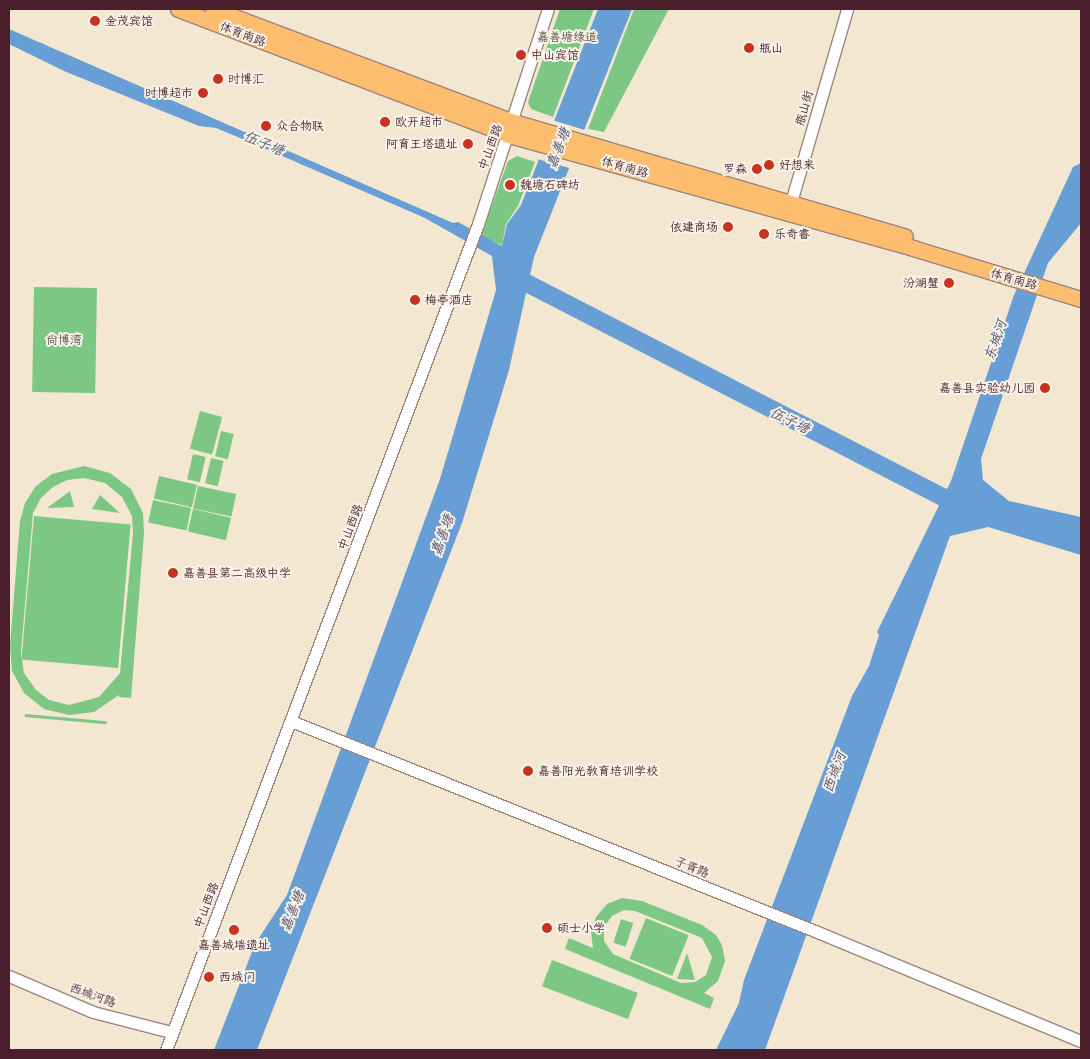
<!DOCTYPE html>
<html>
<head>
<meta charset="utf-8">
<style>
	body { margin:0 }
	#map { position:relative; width:1090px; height:1059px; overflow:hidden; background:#f3e7d1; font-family:Delius,"LXGW WenKai TC",sans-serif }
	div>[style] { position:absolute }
	.green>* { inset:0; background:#7dc784; transform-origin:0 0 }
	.water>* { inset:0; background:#679ed5 }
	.pier>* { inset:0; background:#f3e7d1 }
	.river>* { height:18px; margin:-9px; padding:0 9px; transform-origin:9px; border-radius:9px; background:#679ed5 }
	.roads { filter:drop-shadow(1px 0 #9e837e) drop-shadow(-1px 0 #9e837e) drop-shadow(0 1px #9e837e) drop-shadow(0 -1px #9e837e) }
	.minor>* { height:11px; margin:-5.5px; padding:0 5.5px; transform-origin:5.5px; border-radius:5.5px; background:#fff }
	.major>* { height:15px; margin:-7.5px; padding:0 7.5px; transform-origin:7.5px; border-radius:7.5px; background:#fcbd6f }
	.dots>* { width:14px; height:14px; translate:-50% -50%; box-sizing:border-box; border:2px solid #f7f3e8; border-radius:50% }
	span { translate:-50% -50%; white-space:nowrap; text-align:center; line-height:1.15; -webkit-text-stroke:4px #f7f3e8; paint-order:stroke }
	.poi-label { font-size:12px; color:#4a1f2b }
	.left { translate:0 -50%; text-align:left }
	.right { translate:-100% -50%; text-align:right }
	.street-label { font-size:12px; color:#4a1f2b }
	.park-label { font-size:12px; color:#595146 }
	.water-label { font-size:14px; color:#56526f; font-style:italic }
	.frame { position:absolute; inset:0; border:10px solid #4a1f2b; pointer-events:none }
</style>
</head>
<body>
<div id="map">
	<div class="green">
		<div style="clip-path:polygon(560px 9px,594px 9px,553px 117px,531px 109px,528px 102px)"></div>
		<div style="clip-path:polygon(634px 9px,669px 9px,604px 132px,588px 129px)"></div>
		<div style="clip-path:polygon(517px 156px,535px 162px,518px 206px,506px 224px,502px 245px,481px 236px,508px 161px)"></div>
		<div style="left:34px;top:287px;width:63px;height:105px;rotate:1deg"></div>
		<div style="left:200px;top:411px;width:23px;height:39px;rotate:15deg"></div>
		<div style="left:221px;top:431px;width:13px;height:26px;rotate:13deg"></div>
		<div style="left:193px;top:454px;width:13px;height:26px;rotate:13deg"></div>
		<div style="left:211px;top:458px;width:13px;height:26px;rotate:13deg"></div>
		<div style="clip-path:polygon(evenodd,84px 466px,110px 473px,131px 489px,143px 513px,144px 533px,131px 698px,119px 697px,119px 695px,94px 712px,69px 715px,44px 709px,24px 693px,12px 671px,10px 645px,20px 521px,25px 503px,36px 486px,52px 474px,84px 466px,84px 478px,105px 483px,122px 497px,132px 516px,133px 533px,120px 673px,99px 697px,69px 705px,49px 700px,36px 690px,24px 673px,21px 652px,33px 513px,41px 498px,53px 487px,67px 480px,84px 478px)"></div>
		<div style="left:159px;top:476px;width:39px;height:23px;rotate:13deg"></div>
		<div style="left:198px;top:486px;width:39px;height:23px;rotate:12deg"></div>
		<div style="clip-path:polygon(70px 491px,74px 507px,47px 508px)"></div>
		<div style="clip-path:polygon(100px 495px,120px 513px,92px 509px)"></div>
		<div style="left:153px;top:500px;width:39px;height:23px;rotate:12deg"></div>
		<div style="left:193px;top:509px;width:39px;height:23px;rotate:13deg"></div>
		<div style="left:34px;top:516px;width:97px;height:144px;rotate:5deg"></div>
		<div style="left:25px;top:714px;width:82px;height:3px;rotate:5deg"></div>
		<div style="clip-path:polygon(evenodd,622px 898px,642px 901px,702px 925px,716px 935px,722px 945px,725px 961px,718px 981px,704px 993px,714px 998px,710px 1009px,565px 949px,569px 938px,593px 948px,591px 932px,596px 917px,607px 904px,622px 898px,624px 910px,635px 911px,702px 938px,712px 957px,706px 975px,695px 982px,681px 983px,613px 954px,604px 941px,604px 927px,612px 916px,624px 910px)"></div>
		<div style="left:646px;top:918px;width:46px;height:44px;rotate:22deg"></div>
		<div style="left:621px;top:919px;width:13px;height:25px;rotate:18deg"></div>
		<div style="clip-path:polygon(687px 953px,695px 980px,677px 979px)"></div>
		<div style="left:552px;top:960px;width:92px;height:28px;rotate:21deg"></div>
	</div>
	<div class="water">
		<div style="clip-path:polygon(598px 9px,632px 9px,534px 257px,509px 370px,462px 523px,257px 1050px,214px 1050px,255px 944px,287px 895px,440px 479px,496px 290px,492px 256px,425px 218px,252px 143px,216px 128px,199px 126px,64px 71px,9px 44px,9px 29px,453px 223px,458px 222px,502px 246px,507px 224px,521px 205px)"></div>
		<div style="clip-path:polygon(1081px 163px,1081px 223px,1048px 263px,981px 459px,983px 480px,1009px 501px,1081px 517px,1081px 555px,988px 527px,950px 536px,765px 1050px,716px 1050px,739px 1003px,744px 980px,852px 696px,869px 666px,879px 635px,877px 632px,951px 481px,1014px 295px,1073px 167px)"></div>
	</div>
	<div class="pier">
		<div style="clip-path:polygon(552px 120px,588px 131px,573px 169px,537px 159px)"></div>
	</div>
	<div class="river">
		<div style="left:509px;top:274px;width:512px;rotate:27.22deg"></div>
	</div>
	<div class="roads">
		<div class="minor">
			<div style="left:789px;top:209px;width:208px;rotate:-73.8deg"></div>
			<div style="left:291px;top:721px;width:565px;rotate:21.84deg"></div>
			<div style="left:815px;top:931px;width:288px;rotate:22.5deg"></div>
			<div style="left:9px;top:976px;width:91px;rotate:23.2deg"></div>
			<div style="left:93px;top:1012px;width:81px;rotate:14.4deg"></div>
			<div style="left:166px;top:1050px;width:883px;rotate:-69.31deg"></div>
			<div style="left:478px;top:224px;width:226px;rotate:-72deg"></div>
		</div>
		<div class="major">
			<div style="left:178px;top:9px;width:354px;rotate:20.8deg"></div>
			<div style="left:509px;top:135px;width:420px;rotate:15.6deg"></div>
			<div style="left:913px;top:248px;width:176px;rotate:16.9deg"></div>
			<div style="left:213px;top:9px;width:322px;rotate:20.6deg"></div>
			<div style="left:514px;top:122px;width:407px;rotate:16.3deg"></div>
		</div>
	</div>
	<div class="dots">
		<div style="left:95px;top:21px;background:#c8321e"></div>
		<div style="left:749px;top:48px;background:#c8321e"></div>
		<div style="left:521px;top:55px;background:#c8321e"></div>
		<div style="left:218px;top:79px;background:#c8321e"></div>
		<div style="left:203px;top:93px;background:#c8321e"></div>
		<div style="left:385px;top:122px;background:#c8321e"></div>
		<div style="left:266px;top:126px;background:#c8321e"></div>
		<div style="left:468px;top:144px;background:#c8321e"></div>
		<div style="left:769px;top:165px;background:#c8321e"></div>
		<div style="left:757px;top:169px;background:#c8321e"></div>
		<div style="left:510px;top:185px;background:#c8321e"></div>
		<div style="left:728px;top:227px;background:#c8321e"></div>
		<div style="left:764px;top:234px;background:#c8321e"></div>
		<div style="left:949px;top:283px;background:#c8321e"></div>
		<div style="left:415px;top:300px;background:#c8321e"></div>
		<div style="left:1045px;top:388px;background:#c8321e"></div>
		<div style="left:173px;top:573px;background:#c8321e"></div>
		<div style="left:528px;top:771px;background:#c8321e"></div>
		<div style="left:547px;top:928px;background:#c8321e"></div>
		<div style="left:234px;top:930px;background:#c8321e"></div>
		<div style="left:209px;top:977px;background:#c8321e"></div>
	</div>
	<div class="poi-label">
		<span class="left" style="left:105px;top:21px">金茂宾馆</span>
		<span class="left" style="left:759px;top:48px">瓶山</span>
		<span class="left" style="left:531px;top:55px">中山宾馆</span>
		<span class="left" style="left:228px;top:79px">时博汇</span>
		<span class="right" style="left:193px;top:93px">时博超市</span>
		<span class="left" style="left:395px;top:122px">欧开超市</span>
		<span class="left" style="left:276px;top:126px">众合物联</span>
		<span class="right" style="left:458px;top:144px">阿育王塔遗址</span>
		<span class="left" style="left:779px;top:165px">好想来</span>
		<span class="right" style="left:747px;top:169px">罗森</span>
		<span class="left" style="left:520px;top:185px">魏塘石碑坊</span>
		<span class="right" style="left:718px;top:227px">依建商场</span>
		<span class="left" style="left:774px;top:234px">乐奇睿</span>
		<span class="right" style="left:939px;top:283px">汾湖蟹</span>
		<span class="left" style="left:425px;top:300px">梅亭酒店</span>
		<span class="right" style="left:1035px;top:388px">嘉善县实验幼儿园</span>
		<span class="left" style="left:183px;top:573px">嘉善县第二高级中学</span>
		<span class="left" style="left:538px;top:771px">嘉善阳光教育培训学校</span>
		<span class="left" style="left:557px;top:928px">硕士小学</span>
		<span style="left:234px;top:945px">嘉善城墙遗址</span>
		<span class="left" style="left:219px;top:977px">西城门</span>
	</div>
	<div class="street-label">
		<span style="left:243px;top:34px;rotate:21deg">体育南路</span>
		<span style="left:804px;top:108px;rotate:-74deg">甁山街</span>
		<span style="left:490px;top:147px;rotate:-70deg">中山西路</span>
		<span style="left:625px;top:167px;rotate:16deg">体育南路</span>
		<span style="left:1014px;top:279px;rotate:16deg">体育南路</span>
		<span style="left:350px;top:527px;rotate:-69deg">中山西路</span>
		<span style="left:692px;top:867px;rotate:22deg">子胥路</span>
		<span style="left:206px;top:905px;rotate:-69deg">中山西路</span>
		<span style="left:93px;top:995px;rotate:20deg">西城河路</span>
	</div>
	<div class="park-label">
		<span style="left:567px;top:37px">嘉善塘绿道</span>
		<span style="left:64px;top:340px">尚博湾</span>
	</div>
	<div class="water-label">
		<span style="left:264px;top:143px;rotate:23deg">伍子塘</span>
		<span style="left:558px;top:148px;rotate:-69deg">嘉善塘</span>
		<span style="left:995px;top:340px;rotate:-71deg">东城河</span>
		<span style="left:790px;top:420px;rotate:27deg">伍子塘</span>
		<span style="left:442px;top:535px;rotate:-70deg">嘉善塘</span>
		<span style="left:834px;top:772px;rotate:-70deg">西城河</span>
		<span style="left:292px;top:911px;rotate:-68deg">嘉善塘</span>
	</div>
	<div class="frame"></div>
</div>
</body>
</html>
